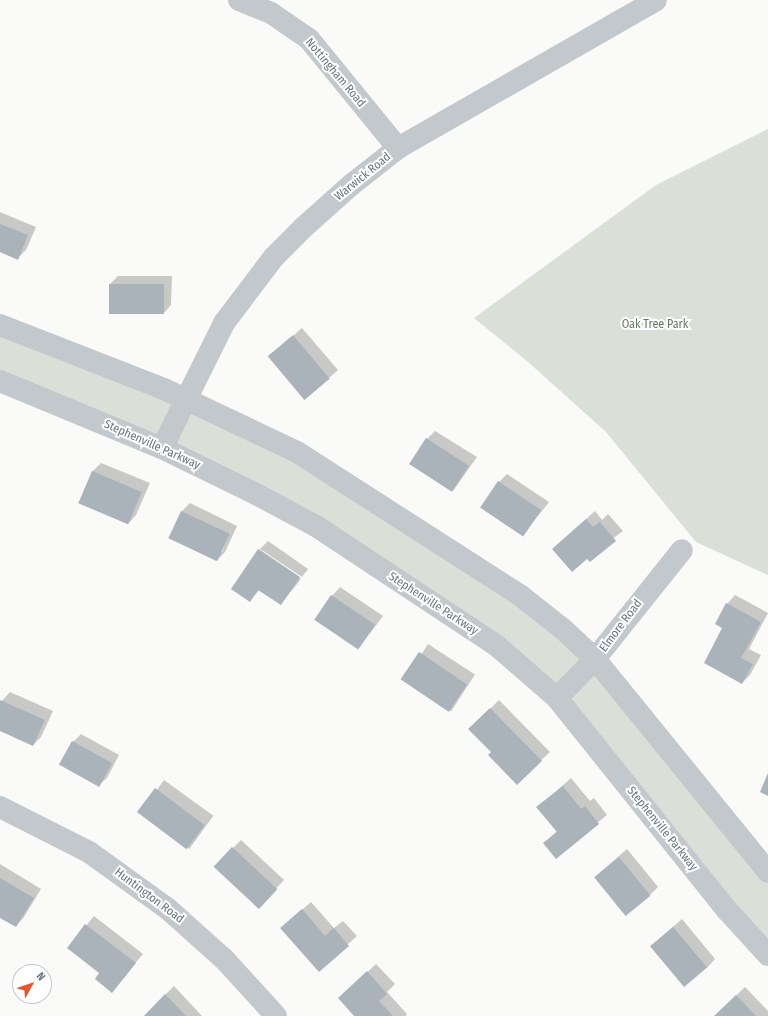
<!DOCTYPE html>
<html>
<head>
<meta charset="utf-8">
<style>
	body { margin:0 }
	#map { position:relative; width:768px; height:1016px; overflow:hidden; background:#fafaf8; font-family:"Fira Sans Condensed",sans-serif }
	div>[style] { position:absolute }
	.green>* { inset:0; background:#dadfd7 }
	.shadow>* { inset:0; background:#0003; transform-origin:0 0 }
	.building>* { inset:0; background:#aab3b9; transform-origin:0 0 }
	.minor>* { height:22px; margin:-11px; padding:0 11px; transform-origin:11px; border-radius:11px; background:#c3c8cc }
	span { translate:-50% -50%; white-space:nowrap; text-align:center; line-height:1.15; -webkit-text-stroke:4px #fff; paint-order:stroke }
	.street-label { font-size:12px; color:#657683 }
	.park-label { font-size:12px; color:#687a64 }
	.north { position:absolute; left:12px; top:964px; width:40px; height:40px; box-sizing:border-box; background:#fff; border:1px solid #c1c8cd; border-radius:50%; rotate:50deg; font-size:11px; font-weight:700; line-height:16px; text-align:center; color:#657683 }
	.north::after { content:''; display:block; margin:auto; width:14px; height:18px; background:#e4572e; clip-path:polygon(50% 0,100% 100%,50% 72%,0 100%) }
</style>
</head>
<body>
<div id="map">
	<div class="green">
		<div style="clip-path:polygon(768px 129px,768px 575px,696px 542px,606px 432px,527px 361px,474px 318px,656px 185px)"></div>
		<div style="clip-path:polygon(0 325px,297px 452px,563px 629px,768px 872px,768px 955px,557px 698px,316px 526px,0 381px)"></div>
	</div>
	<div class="shadow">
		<div style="clip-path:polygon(0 212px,36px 227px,26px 250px,18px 258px,0 251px)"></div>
		<div style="clip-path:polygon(118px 276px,172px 276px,171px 305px,163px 314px,110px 284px)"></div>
		<div style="clip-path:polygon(302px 328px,338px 370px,329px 378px,269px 357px)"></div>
		<div style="clip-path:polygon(435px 431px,477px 457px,453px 491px,427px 439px)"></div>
		<div style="clip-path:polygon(101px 463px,150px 483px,136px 515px,128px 524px,80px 503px,93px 471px)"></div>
		<div style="clip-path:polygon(507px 474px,549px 502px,523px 535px,499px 482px)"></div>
		<div style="clip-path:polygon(evenodd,190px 503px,237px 526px,225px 552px,216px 561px,169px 538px,182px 511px,190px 503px,231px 529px,222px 552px,220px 552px,231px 529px)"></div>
		<div style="clip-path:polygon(595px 511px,602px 520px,608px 514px,623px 531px,588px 557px,553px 549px)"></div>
		<div style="clip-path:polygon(268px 541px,308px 569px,302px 577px,260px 549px)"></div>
		<div style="clip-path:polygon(259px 549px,301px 579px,281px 604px,260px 589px,250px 601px,233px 589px)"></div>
		<div style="clip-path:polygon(340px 587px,383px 616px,359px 648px,332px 596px)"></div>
		<div style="clip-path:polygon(735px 595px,768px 613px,749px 649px,761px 655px,750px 675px,742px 683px,724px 628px,727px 604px)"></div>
		<div style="left:428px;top:644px;width:56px;height:44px;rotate:33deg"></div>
		<div style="clip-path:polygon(10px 692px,53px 711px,41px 737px,33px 745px,0 730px,0 703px)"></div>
		<div style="clip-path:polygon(499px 700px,550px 752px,517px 783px,493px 752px,470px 729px)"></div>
		<div style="clip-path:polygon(81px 734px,119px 755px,107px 778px,98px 786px,73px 742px)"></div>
		<div style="clip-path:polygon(571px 778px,590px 801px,594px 798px,607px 815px,556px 857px,544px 843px,557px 831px,538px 807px)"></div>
		<div style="left:164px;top:780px;width:61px;height:41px;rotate:36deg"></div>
		<div style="clip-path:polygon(241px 840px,284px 880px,266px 899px,233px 848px)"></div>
		<div style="clip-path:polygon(627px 849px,658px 887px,650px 895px,595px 877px)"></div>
		<div style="clip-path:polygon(0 864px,41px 889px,24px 917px,16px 926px,0 916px)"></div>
		<div style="clip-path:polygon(311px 902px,334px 928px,343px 921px,357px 936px,319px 970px,290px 920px)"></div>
		<div style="clip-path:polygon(94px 916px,143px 954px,112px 991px,101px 973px,68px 948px)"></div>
		<div style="clip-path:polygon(682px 919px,715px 959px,707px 968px,651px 946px)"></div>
		<div style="clip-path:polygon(376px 964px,395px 984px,387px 992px,407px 1014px,406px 1016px,356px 1016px,339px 998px)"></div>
		<div style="clip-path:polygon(174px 986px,202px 1016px,146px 1016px,145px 1015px)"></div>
		<div style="clip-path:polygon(745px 987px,768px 1011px,768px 1016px,715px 1016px)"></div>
	</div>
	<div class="building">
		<div style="clip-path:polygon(0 224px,28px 235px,18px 260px,0 252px)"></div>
		<div style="left:109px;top:284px;width:55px;height:30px"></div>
		<div style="left:293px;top:335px;width:57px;height:33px;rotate:50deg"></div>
		<div style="left:426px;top:438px;width:51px;height:31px;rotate:33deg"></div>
		<div style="left:92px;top:471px;width:54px;height:35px;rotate:23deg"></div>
		<div style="left:498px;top:481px;width:52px;height:32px;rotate:34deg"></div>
		<div style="left:181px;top:511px;width:54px;height:30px;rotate:25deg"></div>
		<div style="clip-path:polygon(586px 519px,593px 527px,600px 522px,616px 541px,590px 562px,587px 559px,572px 572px,552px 549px)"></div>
		<div style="clip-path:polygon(258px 549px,300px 577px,281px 605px,258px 590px,250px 602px,231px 589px)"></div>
		<div style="left:331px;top:595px;width:53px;height:30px;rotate:34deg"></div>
		<div style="clip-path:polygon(726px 603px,761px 622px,741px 658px,753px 664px,742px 684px,704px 663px,722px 628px,715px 624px)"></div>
		<div style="left:419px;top:652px;width:58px;height:33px;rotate:34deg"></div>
		<div style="clip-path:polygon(0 700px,45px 720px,33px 746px,0 731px)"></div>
		<div style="clip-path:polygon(490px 708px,542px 761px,517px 785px,488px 755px,491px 752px,468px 729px)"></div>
		<div style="left:72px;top:741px;width:46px;height:27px;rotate:29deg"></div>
		<div style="clip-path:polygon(768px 773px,768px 796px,760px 792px)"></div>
		<div style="clip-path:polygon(563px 786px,581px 809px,585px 806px,599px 824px,556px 859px,543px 843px,557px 832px,536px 807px)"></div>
		<div style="left:155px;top:788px;width:62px;height:30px;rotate:37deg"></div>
		<div style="left:232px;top:847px;width:62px;height:27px;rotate:43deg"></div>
		<div style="left:619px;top:857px;width:50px;height:32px;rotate:51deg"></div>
		<div style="clip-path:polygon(0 878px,34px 898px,16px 927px,0 918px)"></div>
		<div style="clip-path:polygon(302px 909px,325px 936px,334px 928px,349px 946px,319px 972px,280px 928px)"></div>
		<div style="clip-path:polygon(85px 924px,136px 963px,112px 993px,95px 979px,99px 973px,67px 948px)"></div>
		<div style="left:673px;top:927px;width:53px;height:30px;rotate:50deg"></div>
		<div style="clip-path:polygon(367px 971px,387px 994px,379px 1001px,393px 1016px,354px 1016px,338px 998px)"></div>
		<div style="clip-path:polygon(165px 994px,186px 1016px,144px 1016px)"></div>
		<div style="clip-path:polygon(736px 995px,756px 1016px,714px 1016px)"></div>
	</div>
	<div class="minor">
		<div style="left:239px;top:0;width:35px;rotate:22deg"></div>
		<div style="left:271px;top:13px;width:46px;rotate:34.4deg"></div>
		<div style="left:309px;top:39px;width:141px;rotate:50.8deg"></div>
		<div style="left:0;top:325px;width:176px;rotate:21.3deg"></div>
		<div style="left:164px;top:389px;width:147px;rotate:25.3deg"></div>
		<div style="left:297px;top:452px;width:266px;rotate:32.7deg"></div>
		<div style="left:521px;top:596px;width:53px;rotate:38.2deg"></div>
		<div style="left:563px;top:629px;width:44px;rotate:43.2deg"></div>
		<div style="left:595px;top:659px;width:274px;rotate:50.9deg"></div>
		<div style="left:0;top:381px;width:175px;rotate:22.5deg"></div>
		<div style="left:162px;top:448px;width:105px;rotate:26.1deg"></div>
		<div style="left:256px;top:494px;width:68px;rotate:28.1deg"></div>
		<div style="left:316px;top:526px;width:217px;rotate:33.5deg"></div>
		<div style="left:497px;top:646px;width:79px;rotate:40.9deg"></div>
		<div style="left:557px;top:698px;width:272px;rotate:51.3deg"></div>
		<div style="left:727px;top:910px;width:61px;rotate:47.7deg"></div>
		<div style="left:162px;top:448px;width:140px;rotate:-63.6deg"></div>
		<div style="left:224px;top:323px;width:83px;rotate:-52.9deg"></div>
		<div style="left:274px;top:257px;width:42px;rotate:-45deg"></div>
		<div style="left:304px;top:227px;width:63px;rotate:-41.8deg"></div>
		<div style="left:351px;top:185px;width:60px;rotate:-38.2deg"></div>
		<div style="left:398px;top:148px;width:297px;rotate:-29.8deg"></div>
		<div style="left:557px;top:698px;width:54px;rotate:-45.7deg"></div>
		<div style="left:595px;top:659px;width:139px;rotate:-51.4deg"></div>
		<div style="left:0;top:807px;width:100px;rotate:26.8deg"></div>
		<div style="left:89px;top:852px;width:97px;rotate:35.8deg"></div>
		<div style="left:168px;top:909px;width:75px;rotate:41.8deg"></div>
		<div style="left:224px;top:959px;width:77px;rotate:47.6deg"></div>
	</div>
	<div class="street-label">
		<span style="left:335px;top:73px;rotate:50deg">Nottingham Road</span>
		<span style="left:363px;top:177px;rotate:-39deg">Warwick Road</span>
		<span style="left:152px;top:445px;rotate:24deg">Stephenville Parkway</span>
		<span style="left:433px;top:604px;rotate:33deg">Stephenville Parkway</span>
		<span style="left:621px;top:626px;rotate:-53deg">Elmore Road</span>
		<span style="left:662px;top:829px;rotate:51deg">Stephenville Parkway</span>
		<span style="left:149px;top:896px;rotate:37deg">Huntington Road</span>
	</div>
	<div class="park-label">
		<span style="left:655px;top:325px">Oak Tree Park</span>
	</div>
	<div class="north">N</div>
</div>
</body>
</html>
